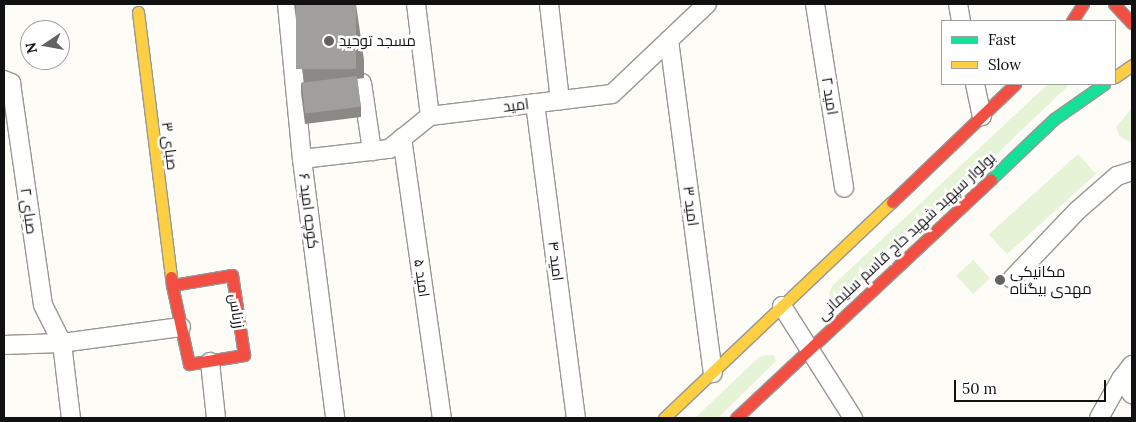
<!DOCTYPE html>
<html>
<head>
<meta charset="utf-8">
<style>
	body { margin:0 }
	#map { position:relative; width:1136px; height:422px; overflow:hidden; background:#fdfcf7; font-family:Lora,Cairo,serif }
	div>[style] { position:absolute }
	.green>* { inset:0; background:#e7f3d7; transform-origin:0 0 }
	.roads { filter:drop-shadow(1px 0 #979795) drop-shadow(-1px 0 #979795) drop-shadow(0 1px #979795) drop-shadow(0 -1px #979795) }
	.street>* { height:18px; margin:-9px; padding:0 9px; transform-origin:9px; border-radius:9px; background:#fffffe }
	.fast>* { height:11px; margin:-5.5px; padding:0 5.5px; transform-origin:5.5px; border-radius:5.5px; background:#16e098 }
	.slow>* { height:11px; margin:-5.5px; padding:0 5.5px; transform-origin:5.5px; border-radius:5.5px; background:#ffcf43 }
	.jam>* { height:11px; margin:-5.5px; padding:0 5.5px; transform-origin:5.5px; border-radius:5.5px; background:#f24e42 }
	.wall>* { inset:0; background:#8a8986 }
	.building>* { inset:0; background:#a19f9c; transform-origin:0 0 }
	.dots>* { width:14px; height:14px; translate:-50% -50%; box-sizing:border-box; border:2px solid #fff; border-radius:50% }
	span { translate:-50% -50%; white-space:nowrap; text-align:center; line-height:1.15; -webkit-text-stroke:5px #fff; paint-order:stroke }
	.poi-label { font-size:15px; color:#111 }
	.left { translate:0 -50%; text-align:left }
	.street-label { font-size:15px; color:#111 }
	.frame { position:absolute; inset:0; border:5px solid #111; pointer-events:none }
	.legend { position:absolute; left:941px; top:20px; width:175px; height:65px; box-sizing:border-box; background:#fff; border:1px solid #a0a0a0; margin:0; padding:6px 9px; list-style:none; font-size:15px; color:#111 }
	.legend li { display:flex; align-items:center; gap:10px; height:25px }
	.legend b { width:25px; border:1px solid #a0a0a0 }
	.north { position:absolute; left:20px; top:20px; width:50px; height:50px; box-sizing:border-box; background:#fff; border:1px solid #a0a0a0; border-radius:50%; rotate:258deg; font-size:14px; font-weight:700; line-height:20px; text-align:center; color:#111 }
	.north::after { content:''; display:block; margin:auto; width:18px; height:22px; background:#646362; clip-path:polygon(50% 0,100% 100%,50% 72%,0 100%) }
	.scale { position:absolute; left:954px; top:380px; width:152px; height:22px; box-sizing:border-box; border:2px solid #111; border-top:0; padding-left:6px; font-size:15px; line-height:18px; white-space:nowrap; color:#111; -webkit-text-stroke:4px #fff; paint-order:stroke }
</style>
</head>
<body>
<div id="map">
	<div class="green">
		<div style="clip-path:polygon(1048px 84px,1070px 84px,848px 296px,837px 301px,831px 300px,829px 294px,833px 285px)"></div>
		<div style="clip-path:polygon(1132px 108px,1132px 143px,1120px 137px,1116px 127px)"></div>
		<div style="left:1078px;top:154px;width:27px;height:120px;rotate:48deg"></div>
		<div style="left:973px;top:260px;width:25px;height:23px;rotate:47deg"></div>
		<div style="clip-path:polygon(767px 355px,774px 355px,776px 361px,718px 418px,695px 418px,759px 357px)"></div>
	</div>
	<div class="roads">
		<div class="street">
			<div style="left:287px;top:4px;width:156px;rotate:84.5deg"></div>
			<div style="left:302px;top:159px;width:261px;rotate:82.7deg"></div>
			<div style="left:416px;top:4px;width:113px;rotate:82.9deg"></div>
			<div style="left:549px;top:4px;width:97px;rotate:83.5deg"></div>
			<div style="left:815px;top:4px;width:186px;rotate:81deg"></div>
			<div style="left:958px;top:4px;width:17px;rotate:80deg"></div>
			<div style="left:669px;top:40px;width:336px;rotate:82.5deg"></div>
			<div style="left:4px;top:80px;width:8px;rotate:23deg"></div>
			<div style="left:11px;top:83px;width:224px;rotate:81.8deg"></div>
			<div style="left:43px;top:305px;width:42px;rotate:63.4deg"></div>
			<div style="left:62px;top:343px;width:76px;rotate:83.2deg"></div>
			<div style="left:362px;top:83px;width:69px;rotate:81.6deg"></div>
			<div style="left:975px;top:84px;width:33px;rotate:78deg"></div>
			<div style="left:535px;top:103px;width:318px;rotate:82.6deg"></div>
			<div style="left:402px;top:138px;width:283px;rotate:81.9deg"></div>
			<div style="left:302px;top:159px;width:88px;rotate:-6.6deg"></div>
			<div style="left:389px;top:149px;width:53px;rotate:-38.8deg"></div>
			<div style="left:430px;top:116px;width:183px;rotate:-6.9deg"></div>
			<div style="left:612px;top:94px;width:131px;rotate:-43.5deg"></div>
			<div style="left:1012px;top:279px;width:95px;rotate:-46.3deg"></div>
			<div style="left:1078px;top:210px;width:52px;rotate:-41.1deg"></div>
			<div style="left:1117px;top:176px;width:16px;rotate:-18deg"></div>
			<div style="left:782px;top:306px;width:133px;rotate:57.6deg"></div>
			<div style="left:4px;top:345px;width:58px;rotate:-2deg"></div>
			<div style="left:62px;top:343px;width:120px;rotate:-7.7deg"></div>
			<div style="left:210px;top:362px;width:56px;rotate:83.9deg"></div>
			<div style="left:1121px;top:379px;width:19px;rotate:54deg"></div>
			<div style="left:1099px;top:418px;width:45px;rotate:-60.6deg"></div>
			<div style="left:1121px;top:379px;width:18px;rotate:-52deg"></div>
		</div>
		<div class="fast">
			<div style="left:991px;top:179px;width:87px;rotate:-43.6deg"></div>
			<div style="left:1054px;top:119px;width:61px;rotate:-35deg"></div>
		</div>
		<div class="slow">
			<div style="left:138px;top:12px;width:267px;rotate:82.9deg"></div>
			<div style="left:1115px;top:77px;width:21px;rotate:-35deg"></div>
			<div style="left:664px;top:418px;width:314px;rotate:-43.5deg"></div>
		</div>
		<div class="jam">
			<div style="left:1114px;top:4px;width:26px;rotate:47deg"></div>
			<div style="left:1072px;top:21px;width:20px;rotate:-57deg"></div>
			<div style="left:892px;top:202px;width:170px;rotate:-43.8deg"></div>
			<div style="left:171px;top:277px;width:8px;rotate:83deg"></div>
			<div style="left:172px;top:285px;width:81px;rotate:77.9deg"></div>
			<div style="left:189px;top:364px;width:56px;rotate:-9.3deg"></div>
			<div style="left:244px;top:355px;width:81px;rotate:-98.5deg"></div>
			<div style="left:232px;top:275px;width:61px;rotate:170.5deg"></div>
			<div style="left:736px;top:418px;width:349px;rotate:-43.1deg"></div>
		</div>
	</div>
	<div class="wall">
		<div style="clip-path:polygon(294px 4px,356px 4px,364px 60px,364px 78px,357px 79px,361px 107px,361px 117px,305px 124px,301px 93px,301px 83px,304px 82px)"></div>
	</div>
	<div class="building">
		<div style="left:296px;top:4px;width:60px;height:65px"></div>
		<div style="left:357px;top:76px;width:31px;height:56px;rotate:83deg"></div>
	</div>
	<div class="dots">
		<div style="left:329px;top:41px;background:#646362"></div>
		<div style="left:1000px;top:280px;background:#646362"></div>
	</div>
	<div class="poi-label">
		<span class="left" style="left:339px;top:41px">مسجد توحید</span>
		<span class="left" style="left:1010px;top:280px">مکانیکی<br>مهدی بیگناه</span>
	</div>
	<div class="street-label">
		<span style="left:830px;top:96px;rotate:81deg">امید ۲</span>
		<span style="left:516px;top:105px;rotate:-7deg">امید</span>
		<span style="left:170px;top:146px;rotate:83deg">صبای ۳</span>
		<span style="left:691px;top:206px;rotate:83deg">امید ۳</span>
		<span style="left:29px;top:211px;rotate:82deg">صبای ۲</span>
		<span style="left:309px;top:211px;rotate:83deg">کوچه امید ۶</span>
		<span style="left:906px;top:236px;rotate:-43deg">بولوار سپهبد شهید حاج قاسم سلیمانی</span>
		<span style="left:556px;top:261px;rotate:83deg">امید ۴</span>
		<span style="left:422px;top:278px;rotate:82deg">امید ۵</span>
		<span style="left:237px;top:311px;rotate:81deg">زرناس</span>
	</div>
	<div class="frame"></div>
	<ul class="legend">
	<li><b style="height:6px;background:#16e098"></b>Fast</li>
	<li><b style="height:6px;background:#ffcf43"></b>Slow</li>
	</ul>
	<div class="north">N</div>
	<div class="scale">50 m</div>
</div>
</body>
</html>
